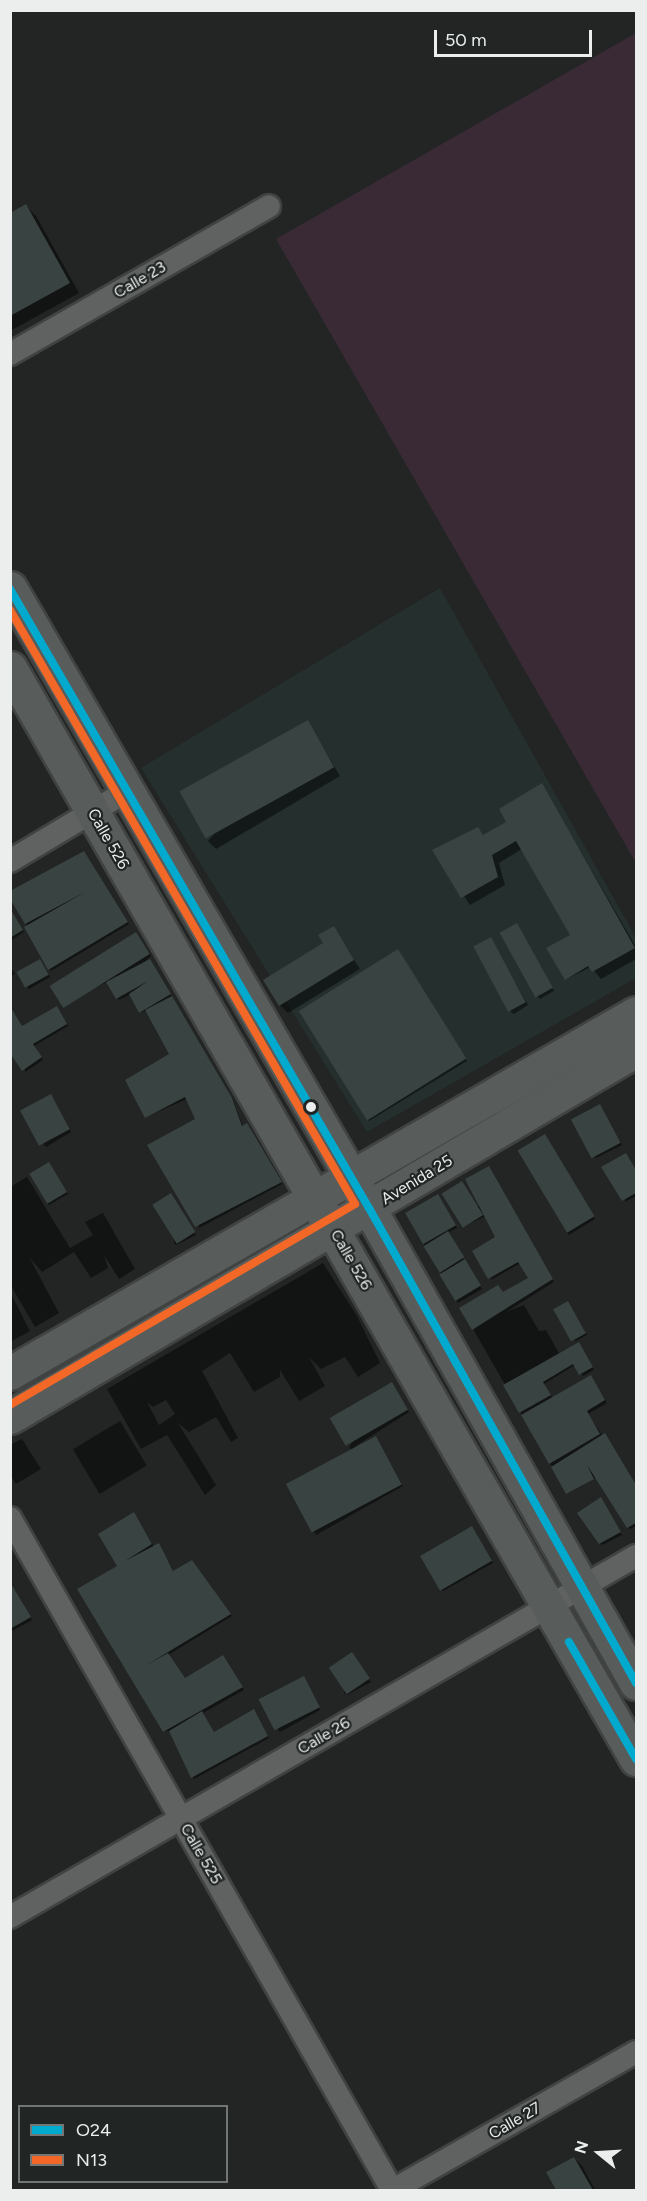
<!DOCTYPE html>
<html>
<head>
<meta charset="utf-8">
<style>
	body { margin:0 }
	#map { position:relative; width:647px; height:2201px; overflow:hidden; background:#222524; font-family:Figtree,sans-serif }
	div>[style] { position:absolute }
	.built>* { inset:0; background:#25302e }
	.green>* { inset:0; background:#3a2a35 }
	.shadow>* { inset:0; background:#0007; transform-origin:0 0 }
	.building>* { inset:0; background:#394341; transform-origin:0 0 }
	.roads { filter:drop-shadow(2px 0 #414342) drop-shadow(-2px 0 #414342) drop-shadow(0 2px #414342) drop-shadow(0 -2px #414342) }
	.street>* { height:22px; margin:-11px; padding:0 11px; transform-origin:11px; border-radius:11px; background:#606262 }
	.secondary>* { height:33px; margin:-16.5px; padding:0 16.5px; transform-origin:16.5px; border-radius:16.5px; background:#585d5c }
	.bus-1>* { height:8px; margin:-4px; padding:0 4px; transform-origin:4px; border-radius:4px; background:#00a9ce }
	.bus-2>* { height:8px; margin:-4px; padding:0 4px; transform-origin:4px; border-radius:4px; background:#f36827 }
	.dots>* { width:16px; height:16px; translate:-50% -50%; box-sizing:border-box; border:3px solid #212625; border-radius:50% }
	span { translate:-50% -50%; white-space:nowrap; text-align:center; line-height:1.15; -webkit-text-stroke:4.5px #212625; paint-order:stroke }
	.street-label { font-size:16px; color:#ebeeed }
	.frame { position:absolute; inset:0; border:12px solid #ebeeed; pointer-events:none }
	.legend { position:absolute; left:18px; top:2105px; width:210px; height:78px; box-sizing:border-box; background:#212625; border:2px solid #727675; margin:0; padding:8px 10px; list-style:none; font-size:18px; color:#ebeeed }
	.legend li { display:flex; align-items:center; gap:12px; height:30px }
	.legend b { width:30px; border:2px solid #727675 }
	.north { position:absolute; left:569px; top:2123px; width:60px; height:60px; -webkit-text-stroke:4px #212625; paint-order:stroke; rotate:288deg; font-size:16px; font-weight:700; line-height:24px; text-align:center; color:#ebeeed }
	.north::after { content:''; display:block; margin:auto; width:21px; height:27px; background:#ebeeed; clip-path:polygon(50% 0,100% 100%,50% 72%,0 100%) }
	.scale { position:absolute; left:434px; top:30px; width:158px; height:27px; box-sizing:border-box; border:3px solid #ebeeed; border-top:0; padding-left:8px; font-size:18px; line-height:21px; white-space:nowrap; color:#ebeeed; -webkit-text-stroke:4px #212625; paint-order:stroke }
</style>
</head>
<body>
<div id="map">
	<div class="built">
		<div style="clip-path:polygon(440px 588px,636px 938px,636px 978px,367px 1132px,141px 768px)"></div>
	</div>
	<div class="green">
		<div style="clip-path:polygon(636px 33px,636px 863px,276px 239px)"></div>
	</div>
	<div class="shadow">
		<div style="clip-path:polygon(26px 206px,36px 216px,79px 293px,10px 331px,10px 215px)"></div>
		<div style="clip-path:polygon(308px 722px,340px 776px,216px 849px,208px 841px)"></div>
		<div style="clip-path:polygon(542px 785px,636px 947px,636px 959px,601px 979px,591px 967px,566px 979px,548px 949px,575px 941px,522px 849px,499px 863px,505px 885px,470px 905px,434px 851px,478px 829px,484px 836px,508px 822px)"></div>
		<div style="clip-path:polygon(86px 855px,129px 924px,51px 971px,26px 923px)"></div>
		<div style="clip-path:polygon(10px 908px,24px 932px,10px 941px)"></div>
		<div style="clip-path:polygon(517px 925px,554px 991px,540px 999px,538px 997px)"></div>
		<div style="clip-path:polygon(333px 928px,360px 969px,288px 1013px,280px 1005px)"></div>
		<div style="clip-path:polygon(138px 936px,151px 956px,140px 966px,152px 963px,234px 1102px,243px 1127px,249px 1127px,282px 1184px,199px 1228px,197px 1119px,187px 1099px,146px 1117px,171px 1054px,148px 1011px,140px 1012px,131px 994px,119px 1000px,107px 982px,61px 1005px)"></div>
		<div style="clip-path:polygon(492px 941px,528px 1005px,514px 1014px,511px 1012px)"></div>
		<div style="clip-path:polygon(400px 953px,467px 1061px,369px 1121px,367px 1119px)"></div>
		<div style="clip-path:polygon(42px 963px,50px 977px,29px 989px,27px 987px)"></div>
		<div style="clip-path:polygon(10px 966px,15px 974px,10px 977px)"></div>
		<div style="clip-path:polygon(59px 1010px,68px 1026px,34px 1046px,43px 1060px,25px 1072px,23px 1028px)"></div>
		<div style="clip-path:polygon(53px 1098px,71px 1132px,46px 1147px,44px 1145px)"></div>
		<div style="clip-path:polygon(602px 1108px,622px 1145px,596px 1158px,594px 1156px)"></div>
		<div style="clip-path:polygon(547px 1138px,595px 1219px,569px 1235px,567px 1233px)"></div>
		<div style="clip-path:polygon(628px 1157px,636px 1171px,636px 1196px,625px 1202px)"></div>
		<div style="clip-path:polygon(51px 1166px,68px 1194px,49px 1205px,47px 1203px)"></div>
		<div style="clip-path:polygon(491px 1170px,554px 1282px,506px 1312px,524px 1305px,539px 1331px,546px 1330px,560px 1355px,581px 1346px,594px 1370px,583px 1376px,575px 1365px,544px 1384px,553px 1399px,592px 1379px,607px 1403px,588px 1414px,636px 1486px,636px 1526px,630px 1529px,596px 1477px,567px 1493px,473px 1329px,503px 1294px,530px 1279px,521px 1263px,491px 1280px,497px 1238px,486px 1216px,462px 1227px,479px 1205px)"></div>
		<div style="clip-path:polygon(27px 1177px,70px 1248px,93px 1235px,85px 1222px,103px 1213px,135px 1269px,119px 1279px,104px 1255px,108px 1268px,91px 1278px,74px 1252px,42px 1272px,29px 1257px,59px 1313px,35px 1327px,10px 1284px,10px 1187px)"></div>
		<div style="clip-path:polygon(173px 1197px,196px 1235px,176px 1245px,174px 1243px)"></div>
		<div style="clip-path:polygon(440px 1198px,457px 1228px,447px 1233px,482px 1289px,458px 1303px,423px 1242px)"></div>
		<div style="clip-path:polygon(evenodd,323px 1263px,357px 1316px,380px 1363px,358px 1377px,345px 1357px,321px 1369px,309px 1357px,325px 1386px,299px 1401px,280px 1370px,280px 1377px,254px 1392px,230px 1353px,202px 1371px,238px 1438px,231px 1442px,216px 1417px,189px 1432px,178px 1423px,216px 1485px,205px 1495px,167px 1435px,141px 1449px,107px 1389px,323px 1263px,166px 1400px,175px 1414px,159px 1425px,147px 1402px,153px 1407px,166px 1400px)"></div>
		<div style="clip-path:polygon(10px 1292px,30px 1331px,10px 1342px)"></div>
		<div style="clip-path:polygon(570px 1305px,587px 1335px,576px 1341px,573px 1339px)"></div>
		<div style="clip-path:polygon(394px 1386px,409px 1412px,354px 1447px,378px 1440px,403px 1486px,316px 1535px,288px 1485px,352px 1451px,349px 1447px)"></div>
		<div style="left:120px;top:1421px;width:52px;height:55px;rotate:59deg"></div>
		<div style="clip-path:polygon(22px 1439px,41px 1469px,16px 1484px,10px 1475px,10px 1445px)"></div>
		<div style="clip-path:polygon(603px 1501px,622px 1535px,602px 1545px,600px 1543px)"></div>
		<div style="clip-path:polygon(136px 1516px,154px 1547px,160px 1547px,174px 1572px,194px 1564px,232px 1616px,168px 1655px,185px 1680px,224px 1659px,244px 1690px,203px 1713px,215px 1734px,256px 1713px,269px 1738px,194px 1779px,170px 1731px,164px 1731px,79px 1589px,119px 1566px)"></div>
		<div style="clip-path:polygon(474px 1530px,493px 1563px,443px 1591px,441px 1589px)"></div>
		<div style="clip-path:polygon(10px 1583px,32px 1620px,10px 1632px)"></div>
		<div style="clip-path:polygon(354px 1656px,371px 1682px,347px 1695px,344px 1693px)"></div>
		<div style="clip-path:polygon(303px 1678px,320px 1710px,280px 1732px,278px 1730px)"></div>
		<div style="clip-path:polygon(574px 2158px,582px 2166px,595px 2190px,558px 2190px,548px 2173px)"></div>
	</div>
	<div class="building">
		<div style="clip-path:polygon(26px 204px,70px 283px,10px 316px,10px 213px)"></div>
		<div style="left:308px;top:720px;width:54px;height:147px;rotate:61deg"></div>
		<div style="clip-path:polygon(542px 783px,635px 948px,592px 972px,588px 966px,565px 980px,546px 948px,570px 935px,516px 841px,492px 855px,498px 877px,461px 898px,432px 850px,478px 827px,483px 835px,506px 822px,499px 809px)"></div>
		<div style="clip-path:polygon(84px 851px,128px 922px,48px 970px,24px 927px,85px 892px,25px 924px,10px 899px,10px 891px)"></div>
		<div style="clip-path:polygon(10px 908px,23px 930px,10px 938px)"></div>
		<div style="left:517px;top:923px;width:74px;height:20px;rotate:61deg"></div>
		<div style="clip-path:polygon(334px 926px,354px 960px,279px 1006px,263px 980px,323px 943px,318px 935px)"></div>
		<div style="left:136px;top:932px;width:26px;height:102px;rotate:58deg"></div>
		<div style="left:491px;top:937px;width:74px;height:20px;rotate:62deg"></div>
		<div style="left:398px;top:949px;width:129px;height:117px;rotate:58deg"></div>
		<div style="left:40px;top:959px;width:18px;height:27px;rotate:61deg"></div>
		<div style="clip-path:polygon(150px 959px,171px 994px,139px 1013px,129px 994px,148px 981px,116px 999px,106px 982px)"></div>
		<div style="clip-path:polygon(172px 996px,232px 1098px,242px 1126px,247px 1123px,282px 1182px,195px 1227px,147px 1145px,195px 1119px,185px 1097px,145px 1118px,125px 1080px,169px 1054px,145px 1010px)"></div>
		<div style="clip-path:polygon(10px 1006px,22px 1026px,57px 1006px,67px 1024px,33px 1044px,42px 1057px,22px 1071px,10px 1053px)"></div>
		<div style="left:51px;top:1094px;width:40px;height:35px;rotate:62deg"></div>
		<div style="left:600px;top:1104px;width:44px;height:33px;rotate:62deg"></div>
		<div style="left:545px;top:1134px;width:96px;height:32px;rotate:59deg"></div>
		<div style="clip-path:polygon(626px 1153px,636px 1170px,636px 1193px,622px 1201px,601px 1167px)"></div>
		<div style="left:49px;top:1162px;width:35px;height:23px;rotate:59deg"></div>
		<div style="clip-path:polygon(489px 1166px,553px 1279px,472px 1330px,459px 1308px,498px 1285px,503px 1292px,528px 1278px,518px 1262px,488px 1279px,472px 1251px,495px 1237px,465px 1179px)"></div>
		<div style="left:462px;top:1181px;width:40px;height:24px;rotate:58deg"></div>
		<div style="left:171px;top:1193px;width:46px;height:22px;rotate:58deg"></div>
		<div style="left:438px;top:1194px;width:36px;height:38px;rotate:60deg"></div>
		<div style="left:448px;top:1231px;width:31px;height:29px;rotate:58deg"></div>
		<div style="left:465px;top:1259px;width:31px;height:30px;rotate:59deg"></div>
		<div style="left:568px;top:1301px;width:37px;height:17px;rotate:61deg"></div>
		<div style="clip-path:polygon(579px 1342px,593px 1367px,579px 1375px,573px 1364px,543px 1382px,551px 1395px,519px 1413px,503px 1385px)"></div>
		<div style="clip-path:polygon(591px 1375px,605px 1400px,587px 1411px,600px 1434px,549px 1464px,521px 1415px)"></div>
		<div style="left:392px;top:1382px;width:32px;height:72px;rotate:60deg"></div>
		<div style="clip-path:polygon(605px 1433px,636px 1485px,636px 1523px,627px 1528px,587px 1465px,594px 1479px,566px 1494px,551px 1467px)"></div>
		<div style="left:376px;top:1436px;width:55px;height:102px;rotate:62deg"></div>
		<div style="clip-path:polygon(601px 1497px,621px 1532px,599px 1544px,577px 1513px)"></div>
		<div style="clip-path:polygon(134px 1512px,152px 1544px,125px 1561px,159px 1543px,173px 1571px,192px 1560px,231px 1614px,145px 1666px,168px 1653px,185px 1678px,223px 1655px,243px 1687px,163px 1732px,77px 1589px,117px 1566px,98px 1534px)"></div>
		<div style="left:472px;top:1526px;width:40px;height:60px;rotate:60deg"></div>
		<div style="clip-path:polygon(10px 1582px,31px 1617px,10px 1629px)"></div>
		<div style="left:352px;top:1652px;width:32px;height:28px;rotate:56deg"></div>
		<div style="left:304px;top:1676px;width:35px;height:51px;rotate:63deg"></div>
		<div style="clip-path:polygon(254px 1709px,268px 1736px,191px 1778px,169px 1731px,202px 1711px,214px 1732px)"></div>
		<div style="clip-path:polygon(574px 2157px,593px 2190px,556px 2190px,546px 2172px)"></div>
	</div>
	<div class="roads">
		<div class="street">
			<div style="left:10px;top:354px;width:298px;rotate:-29.7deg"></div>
			<div style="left:10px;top:861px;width:136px;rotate:-30.9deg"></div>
			<div style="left:10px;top:1518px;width:773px;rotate:60.38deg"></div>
			<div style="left:10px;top:1917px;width:723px;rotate:-29.97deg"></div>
			<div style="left:393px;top:2190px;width:279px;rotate:-29.6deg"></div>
		</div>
		<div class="secondary">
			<div style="left:10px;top:588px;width:716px;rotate:59.93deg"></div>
			<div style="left:369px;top:1208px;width:545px;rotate:60.66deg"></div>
			<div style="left:10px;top:668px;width:1258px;rotate:60.15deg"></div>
			<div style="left:10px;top:1373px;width:722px;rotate:-29.9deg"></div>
			<div style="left:10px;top:1417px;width:726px;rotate:-30.38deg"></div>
		</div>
	</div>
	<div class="bus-1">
		<div style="left:10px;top:589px;width:716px;rotate:59.89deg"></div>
		<div style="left:369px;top:1208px;width:545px;rotate:60.66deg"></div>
		<div style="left:569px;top:1642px;width:135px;rotate:60.2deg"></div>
	</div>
	<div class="bus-2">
		<div style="left:10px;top:610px;width:687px;rotate:59.85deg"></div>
		<div style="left:355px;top:1204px;width:399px;rotate:149.8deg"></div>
	</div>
	<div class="dots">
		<div style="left:311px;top:1107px;background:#ebeeed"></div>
	</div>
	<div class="street-label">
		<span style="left:140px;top:280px;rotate:-30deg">Calle 23</span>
		<span style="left:108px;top:839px;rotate:60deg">Calle 526</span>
		<span style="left:417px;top:1180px;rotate:-31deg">Avenida 25</span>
		<span style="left:351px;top:1260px;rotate:60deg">Calle 526</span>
		<span style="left:324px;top:1736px;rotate:-30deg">Calle 26</span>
		<span style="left:201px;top:1854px;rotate:60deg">Calle 525</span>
		<span style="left:515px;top:2121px;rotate:-30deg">Calle 27</span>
	</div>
	<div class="frame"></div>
	<ul class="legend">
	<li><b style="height:8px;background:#00a9ce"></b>O24</li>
	<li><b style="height:8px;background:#f36827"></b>N13</li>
	</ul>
	<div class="north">N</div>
	<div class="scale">50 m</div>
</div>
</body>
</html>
